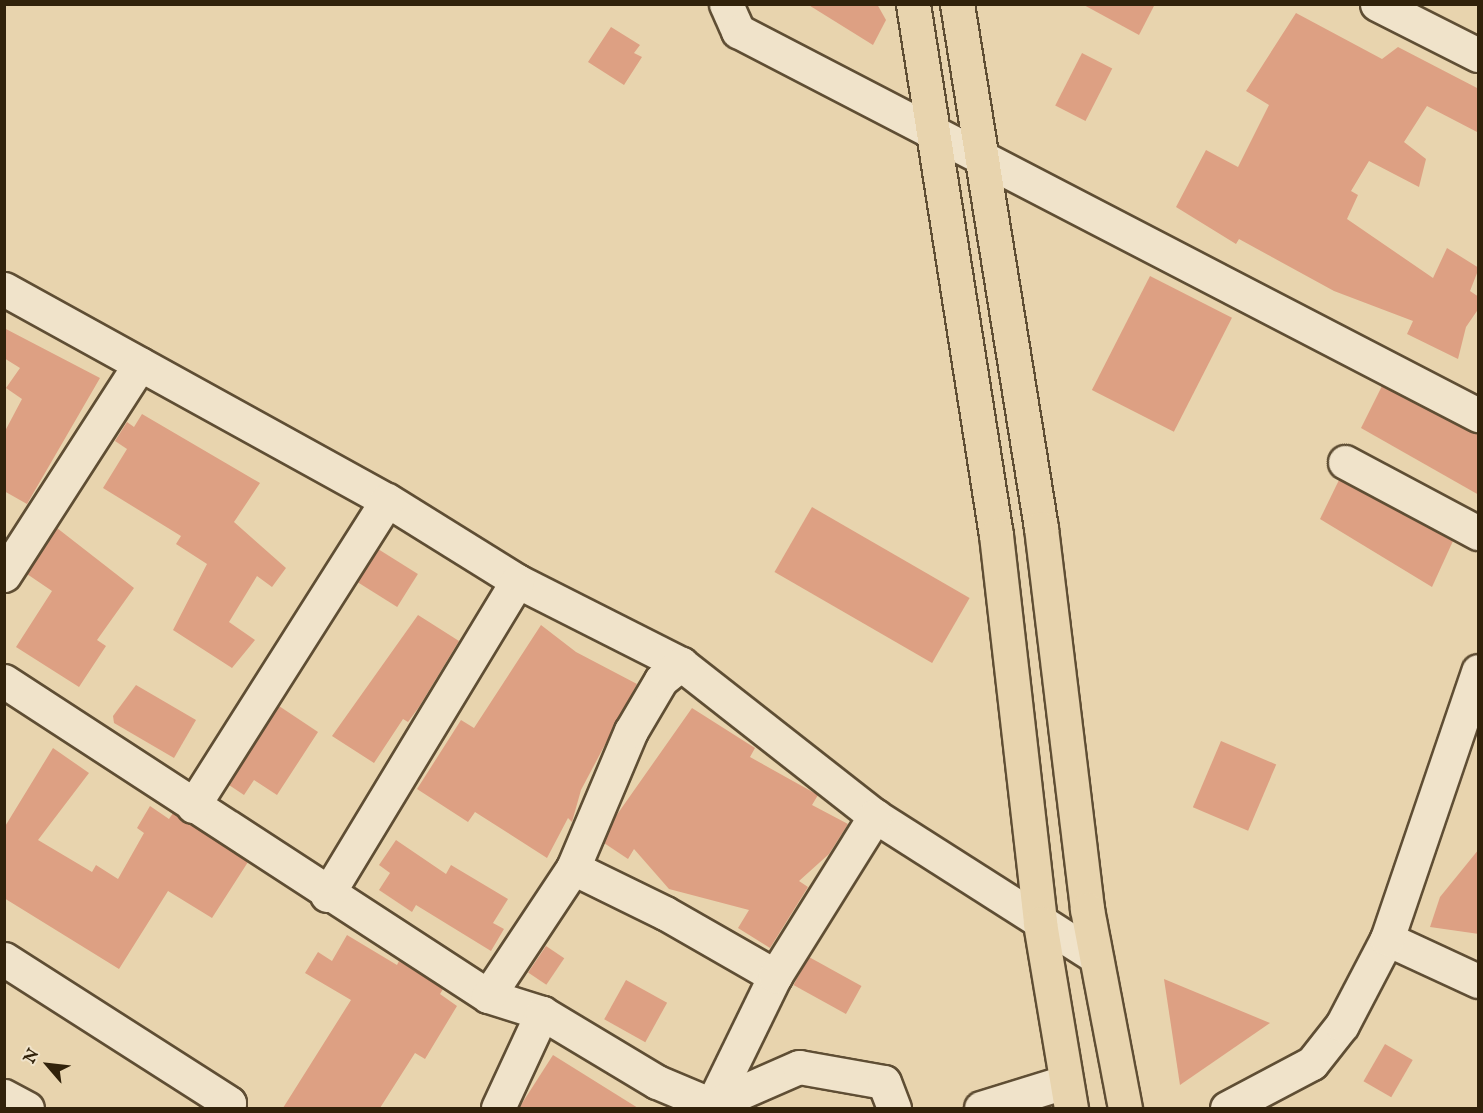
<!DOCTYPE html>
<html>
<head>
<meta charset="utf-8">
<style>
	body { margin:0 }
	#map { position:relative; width:1483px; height:1113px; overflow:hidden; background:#e8d4ae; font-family:"IM FELL English",serif }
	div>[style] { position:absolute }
	.building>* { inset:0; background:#dda083; transform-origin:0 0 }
	.roads { filter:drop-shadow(2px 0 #5f4e34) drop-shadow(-2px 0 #5f4e34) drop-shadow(0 2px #5f4e34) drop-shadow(0 -2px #5f4e34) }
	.minor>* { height:33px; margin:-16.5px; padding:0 16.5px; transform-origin:16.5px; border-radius:16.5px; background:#f0e3ca }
	.major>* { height:33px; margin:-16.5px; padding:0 16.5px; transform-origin:16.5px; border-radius:16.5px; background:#e8d4ae }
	span { translate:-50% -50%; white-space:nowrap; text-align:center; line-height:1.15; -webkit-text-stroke:4.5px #f0e3ca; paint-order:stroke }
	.frame { position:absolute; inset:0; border:6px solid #31220b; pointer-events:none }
	.north { position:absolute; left:18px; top:1035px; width:60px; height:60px; -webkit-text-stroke:4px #f0e3ca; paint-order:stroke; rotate:298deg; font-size:16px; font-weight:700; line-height:24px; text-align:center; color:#31220b }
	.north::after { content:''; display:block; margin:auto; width:21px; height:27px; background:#31220b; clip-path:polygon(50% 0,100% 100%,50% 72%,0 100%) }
</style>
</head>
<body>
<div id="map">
	<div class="building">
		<div style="clip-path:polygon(807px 4px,877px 4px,886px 20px,873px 45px)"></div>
		<div style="clip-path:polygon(1082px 4px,1155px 4px,1139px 35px)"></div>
		<div style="clip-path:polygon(1296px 13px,1382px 59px,1398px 47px,1479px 89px,1479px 133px,1427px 106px,1404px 142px,1426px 159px,1419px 187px,1369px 161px,1351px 191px,1358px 195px,1347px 219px,1433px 278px,1447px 248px,1479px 268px,1470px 291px,1479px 297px,1479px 308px,1466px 327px,1458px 359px,1407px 334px,1413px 321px,1334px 291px,1239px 239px,1236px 244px,1176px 207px,1206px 150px,1238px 167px,1269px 105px,1246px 91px)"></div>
		<div style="clip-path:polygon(611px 27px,640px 45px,634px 53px,642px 57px,624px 85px,588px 62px)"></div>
		<div style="left:1082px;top:53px;width:34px;height:59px;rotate:27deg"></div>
		<div style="left:1150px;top:276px;width:92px;height:128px;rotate:27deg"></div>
		<div style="clip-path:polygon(4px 328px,100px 378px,27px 504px,4px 491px,4px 433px,22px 399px,6px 388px,20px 368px,4px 358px)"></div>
		<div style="clip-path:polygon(1382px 386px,1479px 434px,1479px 495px,1361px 428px)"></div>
		<div style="clip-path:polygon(142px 414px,260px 483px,234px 522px,286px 568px,272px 587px,257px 576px,229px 622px,255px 640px,232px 668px,173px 630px,207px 564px,176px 544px,181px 536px,103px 488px,127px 449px,115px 441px,127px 422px,134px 427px)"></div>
		<div style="clip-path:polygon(1339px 480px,1453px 541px,1432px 587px,1320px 519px)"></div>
		<div style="left:812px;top:507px;width:182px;height:75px;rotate:30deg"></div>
		<div style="clip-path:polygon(57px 528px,134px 588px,97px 640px,106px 646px,79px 687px,16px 647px,52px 591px,27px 574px)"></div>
		<div style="left:378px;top:549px;width:47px;height:39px;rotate:32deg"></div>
		<div style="clip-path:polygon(418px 615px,459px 641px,419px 707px,408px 722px,403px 719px,374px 763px,332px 736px)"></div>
		<div style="clip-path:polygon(541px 625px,576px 652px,637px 684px,581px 790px,572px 822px,568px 818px,547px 858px,475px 812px,468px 822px,417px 789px,461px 720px,474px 728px)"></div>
		<div style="clip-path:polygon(136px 685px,196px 720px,174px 758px,114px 723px,113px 716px)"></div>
		<div style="clip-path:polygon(279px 706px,318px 732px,277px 795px,254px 780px,244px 795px,229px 785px)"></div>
		<div style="clip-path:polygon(692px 708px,755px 748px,750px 757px,818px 795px,812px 805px,848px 824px,829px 854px,799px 881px,808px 887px,770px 948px,738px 928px,749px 910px,669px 889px,634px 849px,628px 859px,604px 843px,616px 816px)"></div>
		<div style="left:1221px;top:741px;width:60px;height:72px;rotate:23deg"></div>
		<div style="clip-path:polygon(53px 748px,89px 773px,38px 840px,92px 872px,96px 865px,118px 879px,144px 833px,137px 828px,150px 806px,169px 819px,173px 813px,248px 862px,212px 918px,168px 891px,119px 969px,4px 898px,4px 828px)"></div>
		<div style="clip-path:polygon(396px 840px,446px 874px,451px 865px,508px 899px,493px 923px,504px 929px,491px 951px,416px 905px,412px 912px,379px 890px,390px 873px,379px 865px)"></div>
		<div style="clip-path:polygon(1479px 849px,1479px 934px,1430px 927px,1440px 897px)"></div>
		<div style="clip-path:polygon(347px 935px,397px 965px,399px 961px,443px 989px,440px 994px,457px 1006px,425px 1059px,415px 1053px,380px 1108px,283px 1108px,351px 1000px,305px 973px,318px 952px,332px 961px)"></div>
		<div style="left:546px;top:946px;width:22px;height:32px;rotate:34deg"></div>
		<div style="left:809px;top:957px;width:60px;height:32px;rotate:29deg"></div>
		<div style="clip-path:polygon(1164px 979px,1270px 1023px,1180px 1085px)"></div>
		<div style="left:626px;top:980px;width:47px;height:45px;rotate:29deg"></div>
		<div style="left:1385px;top:1044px;width:32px;height:43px;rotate:30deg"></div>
		<div style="clip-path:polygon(553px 1055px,638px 1108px,519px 1108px)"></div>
	</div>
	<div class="roads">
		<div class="minor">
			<div style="left:726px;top:4px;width:30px;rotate:66deg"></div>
			<div style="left:738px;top:31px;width:834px;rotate:27.43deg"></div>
			<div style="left:1377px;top:4px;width:113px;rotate:26.8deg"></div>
			<div style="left:4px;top:289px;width:437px;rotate:28.9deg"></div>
			<div style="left:387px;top:500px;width:153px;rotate:31.9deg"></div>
			<div style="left:517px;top:581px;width:184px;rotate:26.8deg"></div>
			<div style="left:681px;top:664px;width:246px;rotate:38.1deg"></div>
			<div style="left:875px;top:816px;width:261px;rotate:32.5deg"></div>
			<div style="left:1345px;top:462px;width:151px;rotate:28.1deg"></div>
			<div style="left:4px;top:575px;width:251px;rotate:-57.2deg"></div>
			<div style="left:4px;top:681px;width:577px;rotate:33.06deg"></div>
			<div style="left:488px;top:996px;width:57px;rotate:17.5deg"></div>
			<div style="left:193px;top:806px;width:362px;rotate:-57.6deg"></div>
			<div style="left:573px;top:868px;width:102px;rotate:26.1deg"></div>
			<div style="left:665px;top:913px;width:127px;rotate:29.8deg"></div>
			<div style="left:327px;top:895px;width:367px;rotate:-58.8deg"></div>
			<div style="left:1387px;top:939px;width:100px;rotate:24.8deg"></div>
			<div style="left:4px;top:959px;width:267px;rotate:32.6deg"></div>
			<div style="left:229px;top:1103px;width:6px;rotate:121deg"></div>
			<div style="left:488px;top:996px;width:154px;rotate:-56.4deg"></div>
			<div style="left:573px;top:868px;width:149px;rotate:-67.1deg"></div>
			<div style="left:631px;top:731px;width:59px;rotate:-59.5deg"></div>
			<div style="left:661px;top:680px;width:26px;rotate:-39deg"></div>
			<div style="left:4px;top:1096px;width:26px;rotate:28deg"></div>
			<div style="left:712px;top:1105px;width:144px;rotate:-64deg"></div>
			<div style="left:775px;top:976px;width:189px;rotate:-58deg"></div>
			<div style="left:498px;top:1108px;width:105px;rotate:-65.1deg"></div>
			<div style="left:542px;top:1013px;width:134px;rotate:31deg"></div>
			<div style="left:657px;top:1082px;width:60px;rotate:22.7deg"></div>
			<div style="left:712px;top:1105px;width:95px;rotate:-23.6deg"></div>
			<div style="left:799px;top:1067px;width:86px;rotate:10deg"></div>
			<div style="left:884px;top:1082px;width:28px;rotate:69deg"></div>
			<div style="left:981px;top:1108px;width:88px;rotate:-17.2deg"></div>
			<div style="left:1227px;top:1108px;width:96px;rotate:-27.9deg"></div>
			<div style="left:1312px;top:1063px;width:48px;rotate:-51.7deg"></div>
			<div style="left:1342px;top:1025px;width:97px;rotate:-62.4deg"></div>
			<div style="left:1387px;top:939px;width:283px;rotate:-71.2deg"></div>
		</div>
		<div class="major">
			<div style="left:913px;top:4px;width:537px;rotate:81.12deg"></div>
			<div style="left:996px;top:535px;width:390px;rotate:83.5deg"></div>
			<div style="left:1040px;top:923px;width:188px;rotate:80.5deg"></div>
			<div style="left:957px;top:4px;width:531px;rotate:80.89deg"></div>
			<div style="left:1041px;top:528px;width:384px;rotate:83.1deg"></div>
			<div style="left:1087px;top:909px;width:203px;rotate:79.2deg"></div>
		</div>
	</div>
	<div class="frame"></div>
	<div class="north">N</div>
</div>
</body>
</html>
